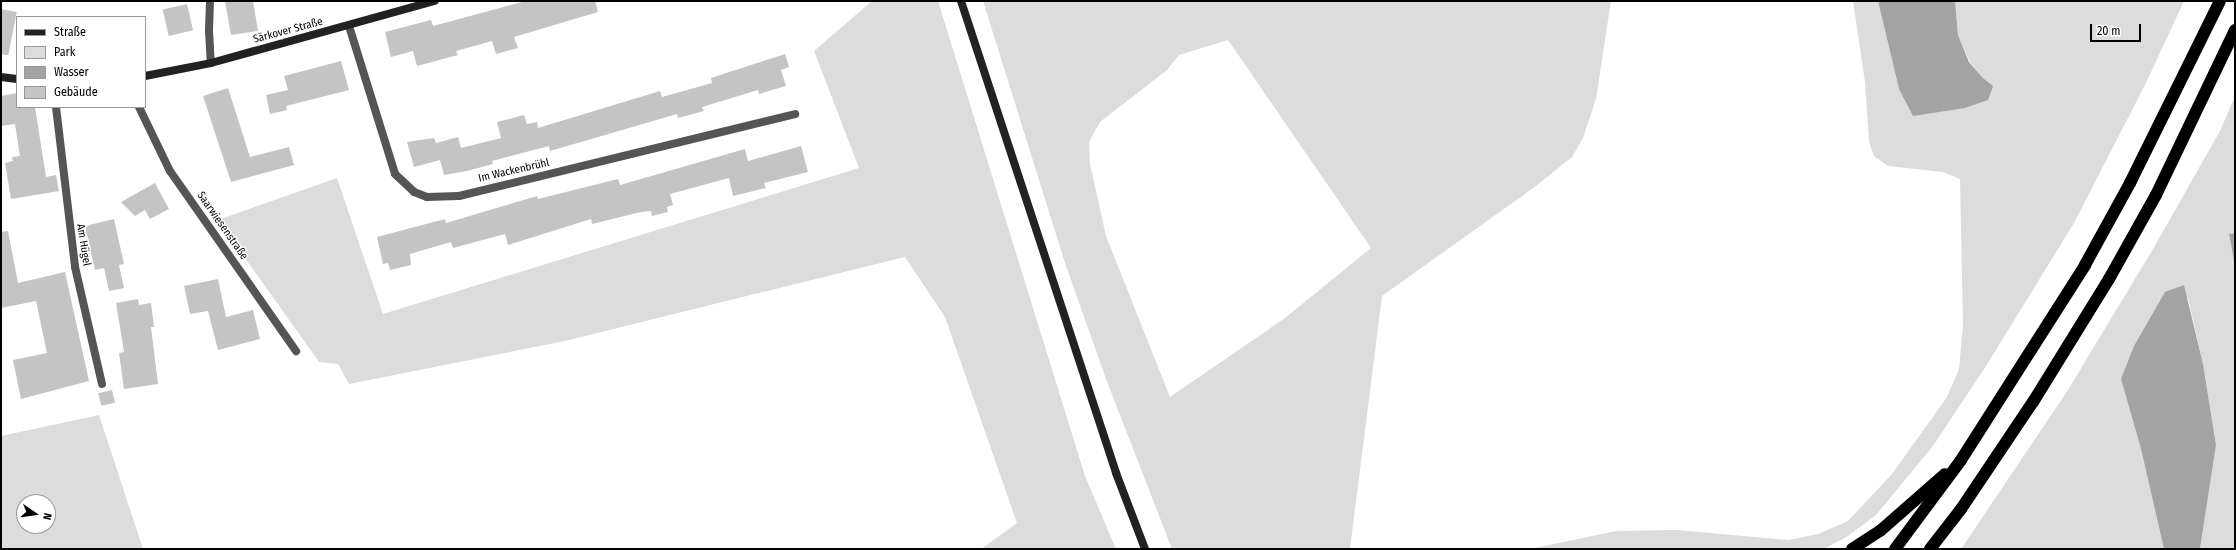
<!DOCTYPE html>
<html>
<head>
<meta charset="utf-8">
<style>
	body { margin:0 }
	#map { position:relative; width:2236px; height:550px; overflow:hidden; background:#fff; font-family:"Fira Sans Condensed",sans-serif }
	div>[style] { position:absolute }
	.green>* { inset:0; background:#dcdcdc }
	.water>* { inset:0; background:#a3a3a3 }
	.building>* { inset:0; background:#c4c4c4; transform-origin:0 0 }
	.street>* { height:8px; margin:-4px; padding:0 4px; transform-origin:4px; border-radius:4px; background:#555 }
	.secondary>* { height:8px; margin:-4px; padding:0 4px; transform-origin:4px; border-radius:4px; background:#222 }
	.highway>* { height:12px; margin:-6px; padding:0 6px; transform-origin:6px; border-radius:6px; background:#000 }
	span { translate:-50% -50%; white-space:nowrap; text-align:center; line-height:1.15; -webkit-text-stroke:3px #fff; paint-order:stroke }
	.street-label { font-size:11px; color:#000 }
	.frame { position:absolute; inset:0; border:2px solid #000; pointer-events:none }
	.legend { position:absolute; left:16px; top:16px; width:130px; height:92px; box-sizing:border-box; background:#fff; border:1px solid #999; margin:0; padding:5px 7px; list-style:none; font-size:12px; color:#000 }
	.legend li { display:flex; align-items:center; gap:8px; height:20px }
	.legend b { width:20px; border:1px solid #999 }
	.north { position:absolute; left:16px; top:494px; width:40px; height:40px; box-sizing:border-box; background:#fff; border:1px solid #999; border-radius:50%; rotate:103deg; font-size:11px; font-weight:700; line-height:16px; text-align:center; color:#000 }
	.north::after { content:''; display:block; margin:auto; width:14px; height:18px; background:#000; clip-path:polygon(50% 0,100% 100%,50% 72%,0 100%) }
	.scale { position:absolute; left:2090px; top:24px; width:51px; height:18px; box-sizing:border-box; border:2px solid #000; border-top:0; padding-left:5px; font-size:12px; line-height:14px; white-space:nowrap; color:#000; -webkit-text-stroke:3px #fff; paint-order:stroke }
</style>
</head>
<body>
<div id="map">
	<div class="green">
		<div style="clip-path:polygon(872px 1px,938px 1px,1085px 476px,1116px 549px,981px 549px,1017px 523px,945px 317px,905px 257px,565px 341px,349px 384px,338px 364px,319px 362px,218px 220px,337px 178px,383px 314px,859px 168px,814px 51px)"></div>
		<div style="clip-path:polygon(evenodd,983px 1px,1611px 1px,1596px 99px,1583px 138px,1572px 157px,1536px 186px,1382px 296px,1350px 549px,1172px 549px,1106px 379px,1065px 263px,983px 1px,1228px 40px,1371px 248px,1285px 318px,1170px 397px,1106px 236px,1090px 164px,1089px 142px,1100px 122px,1167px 70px,1179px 55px,1228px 40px)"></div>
		<div style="clip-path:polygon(1853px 1px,1878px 1px,1899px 89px,1993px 86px,1983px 78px,1970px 62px,1958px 35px,1955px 1px,2184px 1px,2146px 83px,2074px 223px,1986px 366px,1933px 446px,1876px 515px,1848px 536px,1824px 549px,1530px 549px,1616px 531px,1677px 530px,1789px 540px,1818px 534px,1848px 521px,1892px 474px,1947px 397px,1959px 369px,1963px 325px,1960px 179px,1943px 172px,1888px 166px,1874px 156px,1869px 142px,1865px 82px)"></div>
		<div style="clip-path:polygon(2235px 96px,2235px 233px,2229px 234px,2235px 267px,2235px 549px,2200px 549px,2216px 445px,2203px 364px,2188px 298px,2121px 379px,2141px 449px,2164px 549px,1961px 549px,2068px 390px,2153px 249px,2220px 131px)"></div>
		<div style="clip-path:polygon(evenodd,99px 415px,143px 549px,1px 549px,1px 436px,99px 415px,24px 502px,48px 502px,48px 526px,24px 526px,24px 502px)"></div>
	</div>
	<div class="water">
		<div style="clip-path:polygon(1878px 1px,1955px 1px,1958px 35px,1969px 62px,1983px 78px,1993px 86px,1988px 100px,1965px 108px,1913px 116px,1899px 89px)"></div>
		<div style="clip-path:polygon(2235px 233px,2235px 267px,2229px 234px)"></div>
		<div style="clip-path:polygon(2184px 285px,2203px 364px,2216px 445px,2200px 549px,2164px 549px,2141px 449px,2121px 379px,2134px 346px,2165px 292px)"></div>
	</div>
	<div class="building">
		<div style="clip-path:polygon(225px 1px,253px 1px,258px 31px,231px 35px)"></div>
		<div style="clip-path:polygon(526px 1px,595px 1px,598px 12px,514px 37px,518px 48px,496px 54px,492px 41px,456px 51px,458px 55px,417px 66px,413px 51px,391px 57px,385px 32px,431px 20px,433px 26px)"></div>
		<div style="left:187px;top:4px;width:27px;height:25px;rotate:77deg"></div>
		<div style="left:1px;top:9px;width:16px;height:44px;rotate:11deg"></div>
		<div style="clip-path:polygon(785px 54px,789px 67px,781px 70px,786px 86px,759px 94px,758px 90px,702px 107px,704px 111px,678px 118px,677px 114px,550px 151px,549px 146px,492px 161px,493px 164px,467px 171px,444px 175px,440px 160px,414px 167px,407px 142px,434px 138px,436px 143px,458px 137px,461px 148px,501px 138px,497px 122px,524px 115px,527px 124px,537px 122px,538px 128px,660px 91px,662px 97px,712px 83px,711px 78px)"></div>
		<div style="clip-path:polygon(341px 61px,349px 90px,286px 106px,287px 110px,270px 114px,266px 95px,288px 90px,284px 76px)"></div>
		<div style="clip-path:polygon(228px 88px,250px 157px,289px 147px,294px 165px,231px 182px,203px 96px)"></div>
		<div style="clip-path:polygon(17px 93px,17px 107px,35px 107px,46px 177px,56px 175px,59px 191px,11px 199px,5px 163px,13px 161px,12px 157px,20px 156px,15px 124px,1px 126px,1px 96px)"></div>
		<div style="clip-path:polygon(801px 146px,808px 172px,764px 183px,766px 188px,733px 196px,729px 178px,670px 194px,673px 205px,667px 207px,668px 212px,652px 216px,651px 211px,641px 212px,592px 224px,591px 219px,508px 245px,505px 234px,453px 248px,451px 242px,410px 254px,411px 265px,390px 270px,388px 263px,383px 264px,377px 237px,445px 219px,446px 223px,537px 196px,538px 199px,618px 179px,620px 185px,745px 149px,748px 161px)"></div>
		<div style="clip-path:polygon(155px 183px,169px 209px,150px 219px,145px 210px,135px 216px,121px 202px)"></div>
		<div style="clip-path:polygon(114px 219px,124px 264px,119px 265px,124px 288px,109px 291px,104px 268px,95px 270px,85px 226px)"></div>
		<div style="clip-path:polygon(8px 231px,18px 283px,65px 272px,89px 381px,21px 399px,13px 360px,47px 353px,36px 301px,1px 308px,1px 232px)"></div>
		<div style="clip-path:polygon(218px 279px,226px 317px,253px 310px,260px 339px,218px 350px,208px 311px,190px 314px,184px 286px)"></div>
		<div style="clip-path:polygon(138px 299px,139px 305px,151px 303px,154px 327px,151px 327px,158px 384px,124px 389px,119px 353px,124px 352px,116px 303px)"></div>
		<div style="left:112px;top:390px;width:13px;height:14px;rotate:77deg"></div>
	</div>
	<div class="street">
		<div style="left:210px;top:1px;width:29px;rotate:92deg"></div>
		<div style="left:209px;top:30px;width:33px;rotate:87deg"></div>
		<div style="left:349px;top:26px;width:155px;rotate:72.7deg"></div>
		<div style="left:395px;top:174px;width:26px;rotate:43deg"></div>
		<div style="left:414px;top:192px;width:14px;rotate:21deg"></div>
		<div style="left:427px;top:197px;width:32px;rotate:-2deg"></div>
		<div style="left:459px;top:196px;width:346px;rotate:-13.7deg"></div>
		<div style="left:56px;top:107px;width:161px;rotate:83.2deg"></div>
		<div style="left:75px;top:267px;width:120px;rotate:77deg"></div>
		<div style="left:139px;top:107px;width:71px;rotate:64.2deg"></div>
		<div style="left:170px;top:171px;width:220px;rotate:55deg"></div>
	</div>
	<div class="secondary">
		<div style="left:961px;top:1px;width:497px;rotate:71.8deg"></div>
		<div style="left:1116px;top:473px;width:81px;rotate:69.1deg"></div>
		<div style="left:145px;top:76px;width:67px;rotate:-11.1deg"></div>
		<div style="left:211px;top:63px;width:232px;rotate:-15.5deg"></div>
		<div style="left:1px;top:77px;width:16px;rotate:7deg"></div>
	</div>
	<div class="highway">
		<div style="left:1852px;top:549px;width:33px;rotate:-33deg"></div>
		<div style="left:1880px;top:531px;width:86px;rotate:-41.2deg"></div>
		<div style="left:1895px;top:549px;width:111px;rotate:-53.4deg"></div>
		<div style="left:1961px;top:460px;width:231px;rotate:-57.5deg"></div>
		<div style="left:2085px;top:265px;width:94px;rotate:-61.2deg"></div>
		<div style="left:2130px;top:183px;width:203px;rotate:-63.7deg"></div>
		<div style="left:1930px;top:549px;width:51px;rotate:-52.2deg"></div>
		<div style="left:1961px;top:509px;width:129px;rotate:-56.1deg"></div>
		<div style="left:2033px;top:402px;width:145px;rotate:-58.3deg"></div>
		<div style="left:2109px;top:279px;width:96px;rotate:-60.8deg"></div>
		<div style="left:2156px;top:195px;width:183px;rotate:-64.4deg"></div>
	</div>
	<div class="street-label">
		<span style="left:288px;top:31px;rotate:-15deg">Särkover Straße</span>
		<span style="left:514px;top:171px;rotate:-13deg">Im Wackenbrühl</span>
		<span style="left:222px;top:226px;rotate:55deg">Saarwiesenstraße</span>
		<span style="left:83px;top:245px;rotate:81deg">Am Hügel</span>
	</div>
	<div class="frame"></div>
	<ul class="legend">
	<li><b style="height:5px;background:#222"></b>Straße</li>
	<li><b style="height:11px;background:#dcdcdc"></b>Park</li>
	<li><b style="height:11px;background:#a3a3a3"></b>Wasser</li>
	<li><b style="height:11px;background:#c4c4c4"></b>Gebäude</li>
	</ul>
	<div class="north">N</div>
	<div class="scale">20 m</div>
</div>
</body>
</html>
